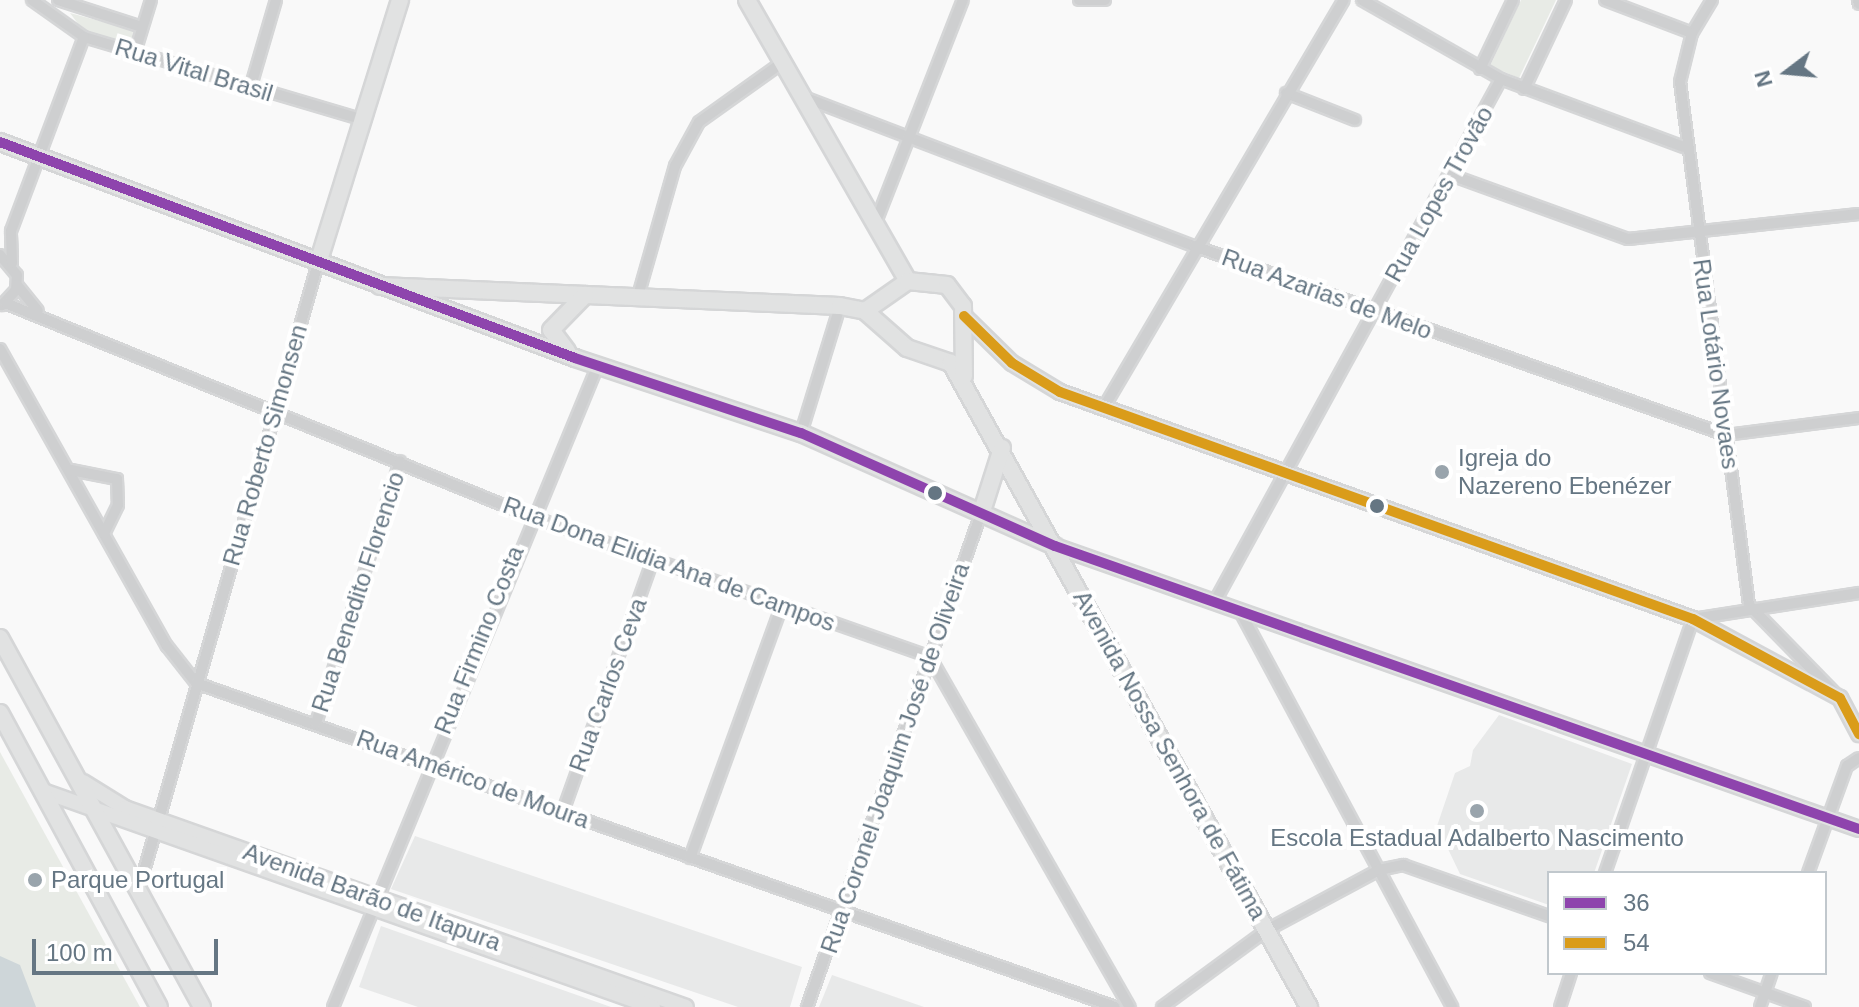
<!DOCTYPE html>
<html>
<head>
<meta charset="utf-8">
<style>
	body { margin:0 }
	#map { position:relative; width:1859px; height:1007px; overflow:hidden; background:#f9f9f9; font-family:Helvetica,sans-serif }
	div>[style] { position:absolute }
	.built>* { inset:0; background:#e8e9e9 }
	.green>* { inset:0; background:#e8ebe6 }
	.water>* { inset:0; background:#ced6d9 }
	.roads { filter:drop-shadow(2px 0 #d5d6d7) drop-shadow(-2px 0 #d5d6d7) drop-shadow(0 2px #d5d6d7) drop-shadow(0 -2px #d5d6d7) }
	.minor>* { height:10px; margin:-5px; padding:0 5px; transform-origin:5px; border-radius:5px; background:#cecfd0 }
	.secondary>* { height:14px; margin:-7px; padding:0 7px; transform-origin:7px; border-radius:7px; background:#e1e2e2 }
	.primary>* { height:16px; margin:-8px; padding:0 8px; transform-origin:8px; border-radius:8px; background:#e1e2e2 }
	.bus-1>* { height:10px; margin:-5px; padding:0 5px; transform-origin:5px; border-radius:5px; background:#8e44ad }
	.bus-2>* { height:10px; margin:-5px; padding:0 5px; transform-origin:5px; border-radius:5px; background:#da9c1a }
	.dots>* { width:22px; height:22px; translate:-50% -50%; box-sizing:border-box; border:4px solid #fff; border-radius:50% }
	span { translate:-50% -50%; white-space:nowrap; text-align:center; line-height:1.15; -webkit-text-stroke:8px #fff; paint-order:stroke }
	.street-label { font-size:24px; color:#657683 }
	.poi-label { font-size:24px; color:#657683 }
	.left { translate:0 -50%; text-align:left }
	.legend { position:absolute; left:1547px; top:871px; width:280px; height:104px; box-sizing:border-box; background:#fff; border:2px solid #c1c8cd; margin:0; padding:10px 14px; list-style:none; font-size:24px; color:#657683 }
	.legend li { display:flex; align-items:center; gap:16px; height:40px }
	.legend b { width:40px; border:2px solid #c1c8cd }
	.north { position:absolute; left:1747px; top:32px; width:80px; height:80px; -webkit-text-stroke:6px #fff; paint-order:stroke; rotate:254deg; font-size:22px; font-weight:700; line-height:32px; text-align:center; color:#657683 }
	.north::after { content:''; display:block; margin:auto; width:28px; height:36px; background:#657683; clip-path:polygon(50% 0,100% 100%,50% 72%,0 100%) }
	.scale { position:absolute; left:32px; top:939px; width:186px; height:36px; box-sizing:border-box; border:4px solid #657683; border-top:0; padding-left:10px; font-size:24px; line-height:28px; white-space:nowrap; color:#657683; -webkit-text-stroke:6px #fff; paint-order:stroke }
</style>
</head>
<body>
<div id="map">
	<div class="built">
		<div style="clip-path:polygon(1499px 715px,1632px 764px,1594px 873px,1549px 873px,1549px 905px,1460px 874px,1437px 826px,1455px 773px,1470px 766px,1473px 750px)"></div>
		<div style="clip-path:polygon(415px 836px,802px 967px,790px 1007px,738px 1007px,391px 889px)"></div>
		<div style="clip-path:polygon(381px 926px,611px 1007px,418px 1007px,359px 987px)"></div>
		<div style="clip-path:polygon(832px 975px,924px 1007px,819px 1007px)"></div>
	</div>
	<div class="green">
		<div style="clip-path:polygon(1521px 0,1556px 0,1519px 78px,1490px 66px)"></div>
		<div style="clip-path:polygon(70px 13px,133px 30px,132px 47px,85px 33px)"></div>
		<div style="clip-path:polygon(0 752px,140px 1007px,0 1007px)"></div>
	</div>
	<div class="water">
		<div style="clip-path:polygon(0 956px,20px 965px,36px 1007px,0 1007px)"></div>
	</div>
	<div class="roads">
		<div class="minor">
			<div style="left:32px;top:0;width:64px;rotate:35.4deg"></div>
			<div style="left:84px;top:37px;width:292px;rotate:16.5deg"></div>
			<div style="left:58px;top:0;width:88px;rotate:17.8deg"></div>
			<div style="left:1079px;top:0;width:26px"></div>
			<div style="left:1362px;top:0;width:160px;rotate:29.6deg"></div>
			<div style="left:1501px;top:79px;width:195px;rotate:20.4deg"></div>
			<div style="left:1605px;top:0;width:93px;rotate:20.8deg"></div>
			<div style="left:1712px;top:0;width:39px;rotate:121deg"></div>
			<div style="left:1692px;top:33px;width:50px;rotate:103.8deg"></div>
			<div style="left:1680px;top:82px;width:528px;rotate:82.48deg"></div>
			<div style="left:1749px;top:605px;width:120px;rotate:45.7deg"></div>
			<div style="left:1858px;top:0;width:4px;rotate:76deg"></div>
			<div style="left:135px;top:52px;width:54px;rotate:-72.9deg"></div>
			<div style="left:1480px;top:69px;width:76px;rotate:-64.4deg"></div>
			<div style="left:250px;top:89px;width:93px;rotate:-73.7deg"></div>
			<div style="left:1524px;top:89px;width:98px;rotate:-64.7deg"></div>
			<div style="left:1286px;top:93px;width:74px;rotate:21.4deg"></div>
			<div style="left:806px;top:98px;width:415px;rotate:20.9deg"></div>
			<div style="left:1194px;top:246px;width:565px;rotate:19.56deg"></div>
			<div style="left:1726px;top:435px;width:134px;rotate:-7.3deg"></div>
			<div style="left:1451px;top:175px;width:188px;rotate:19.9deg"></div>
			<div style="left:1628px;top:239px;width:232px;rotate:-6.2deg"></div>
			<div style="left:877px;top:219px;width:235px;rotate:-68.6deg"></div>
			<div style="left:0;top:255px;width:26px;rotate:50deg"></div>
			<div style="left:17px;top:275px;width:15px;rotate:94deg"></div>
			<div style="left:16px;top:290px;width:21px;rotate:133deg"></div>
			<div style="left:12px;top:263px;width:32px;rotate:-92deg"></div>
			<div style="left:11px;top:231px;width:207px;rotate:-69.4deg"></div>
			<div style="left:17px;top:285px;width:33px;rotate:51deg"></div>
			<div style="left:638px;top:296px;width:135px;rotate:-74.1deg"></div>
			<div style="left:675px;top:166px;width:50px;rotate:-61.4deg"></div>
			<div style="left:699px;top:122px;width:103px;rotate:-35.5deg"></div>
			<div style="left:5px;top:303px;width:567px;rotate:22.08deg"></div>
			<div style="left:530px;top:516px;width:424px;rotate:19.4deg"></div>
			<div style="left:930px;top:657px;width:403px;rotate:60.3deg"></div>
			<div style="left:0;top:349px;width:341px;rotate:60.7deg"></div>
			<div style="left:167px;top:646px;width:47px;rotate:51.9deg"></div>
			<div style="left:196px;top:683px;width:974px;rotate:19.42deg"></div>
			<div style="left:1104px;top:407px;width:472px;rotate:-59.5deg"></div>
			<div style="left:801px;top:433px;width:133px;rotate:-72.9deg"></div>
			<div style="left:71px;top:470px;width:47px;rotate:11.1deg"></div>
			<div style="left:117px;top:479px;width:26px;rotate:88deg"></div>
			<div style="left:118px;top:505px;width:32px;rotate:116deg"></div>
			<div style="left:1214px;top:603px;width:597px;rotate:-61.29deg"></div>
			<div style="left:1241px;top:613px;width:447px;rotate:61.8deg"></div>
			<div style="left:316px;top:723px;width:275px;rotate:-72.2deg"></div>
			<div style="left:563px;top:811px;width:268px;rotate:-70.3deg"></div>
			<div style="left:690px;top:858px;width:269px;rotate:-70deg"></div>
			<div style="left:1605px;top:873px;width:269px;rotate:-70.9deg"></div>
			<div style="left:1693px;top:619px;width:168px;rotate:-8.9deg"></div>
			<div style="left:1808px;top:873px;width:114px;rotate:-70deg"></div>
			<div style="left:1847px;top:766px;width:14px;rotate:-34deg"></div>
			<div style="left:138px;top:892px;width:657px;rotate:-74.02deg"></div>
			<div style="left:1710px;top:973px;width:101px;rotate:19.7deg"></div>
			<div style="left:333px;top:1007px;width:695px;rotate:-67.57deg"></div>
			<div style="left:807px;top:1007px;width:526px;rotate:-70.57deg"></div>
			<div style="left:1162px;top:1007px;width:130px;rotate:-36.3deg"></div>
			<div style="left:1267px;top:930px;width:127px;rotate:-28.2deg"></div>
			<div style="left:1379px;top:870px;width:25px;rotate:-12deg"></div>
			<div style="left:1403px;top:865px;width:155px;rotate:19.3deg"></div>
			<div style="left:1560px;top:1007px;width:36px;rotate:-72deg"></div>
			<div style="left:1760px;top:1007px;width:36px;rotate:-71deg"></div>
		</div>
		<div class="secondary">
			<div style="left:964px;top:316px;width:67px;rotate:44.4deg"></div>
			<div style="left:1012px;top:363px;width:56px;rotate:31.1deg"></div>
			<div style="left:1060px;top:392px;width:672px;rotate:19.73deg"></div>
			<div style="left:1693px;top:619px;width:167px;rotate:28.3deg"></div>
			<div style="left:1840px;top:698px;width:41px;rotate:62.2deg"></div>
			<div style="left:1055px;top:546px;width:852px;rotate:19.39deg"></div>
			<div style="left:83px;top:782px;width:49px;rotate:31.8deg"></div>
			<div style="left:125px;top:808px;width:595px;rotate:19.53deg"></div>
			<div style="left:43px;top:791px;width:647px;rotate:19.5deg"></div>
		</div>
		<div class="primary">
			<div style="left:747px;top:0;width:324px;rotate:60.2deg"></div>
			<div style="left:0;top:142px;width:614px;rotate:20.59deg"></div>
			<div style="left:575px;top:358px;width:238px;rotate:18.4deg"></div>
			<div style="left:801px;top:433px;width:278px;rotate:24deg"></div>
			<div style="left:319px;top:260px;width:272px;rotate:-72.7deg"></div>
			<div style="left:380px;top:286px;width:460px;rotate:2.5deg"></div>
			<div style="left:840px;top:306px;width:25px;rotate:11deg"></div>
			<div style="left:865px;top:311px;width:56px;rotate:41.4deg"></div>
			<div style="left:907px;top:348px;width:46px;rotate:18.8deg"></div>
			<div style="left:951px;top:363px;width:737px;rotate:60.93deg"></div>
			<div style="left:865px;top:311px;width:52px;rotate:-34.9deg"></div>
			<div style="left:908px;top:281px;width:39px;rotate:6deg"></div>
			<div style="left:947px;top:285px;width:26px;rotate:53deg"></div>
			<div style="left:963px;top:306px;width:70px;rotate:89.2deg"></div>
			<div style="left:567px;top:351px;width:26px;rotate:-127deg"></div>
			<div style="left:551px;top:330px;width:49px;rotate:-45.8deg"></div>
			<div style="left:983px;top:508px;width:63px;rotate:-72.4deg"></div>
			<div style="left:0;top:638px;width:421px;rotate:61.3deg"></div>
			<div style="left:0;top:713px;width:334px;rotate:61.6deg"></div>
		</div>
	</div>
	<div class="bus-1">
		<div style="left:0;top:142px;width:614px;rotate:20.59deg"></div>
		<div style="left:575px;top:358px;width:238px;rotate:18.4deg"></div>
		<div style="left:801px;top:433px;width:278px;rotate:24deg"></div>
		<div style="left:1055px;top:546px;width:852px;rotate:19.39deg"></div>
	</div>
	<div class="bus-2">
		<div style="left:964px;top:316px;width:67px;rotate:44.4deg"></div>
		<div style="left:1012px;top:363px;width:56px;rotate:31.1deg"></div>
		<div style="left:1060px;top:392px;width:672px;rotate:19.73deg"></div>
		<div style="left:1693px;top:619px;width:167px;rotate:28.3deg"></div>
		<div style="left:1840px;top:698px;width:41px;rotate:62.2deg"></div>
	</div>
	<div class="dots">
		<div style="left:1442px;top:472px;background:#99a4ac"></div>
		<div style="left:935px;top:493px;background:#657683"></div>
		<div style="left:1377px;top:506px;background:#657683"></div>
		<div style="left:1477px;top:811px;background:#99a4ac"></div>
		<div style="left:35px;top:880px;background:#99a4ac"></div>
	</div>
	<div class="street-label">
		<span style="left:194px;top:70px;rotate:17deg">Rua Vital Brasil</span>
		<span style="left:1439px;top:194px;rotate:-61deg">Rua Lopes Trovão</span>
		<span style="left:1327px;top:294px;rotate:20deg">Rua Azarias de Melo</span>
		<span style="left:1716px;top:364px;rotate:82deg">Rua Lotário Novaes</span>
		<span style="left:265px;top:445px;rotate:-74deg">Rua Roberto Simonsen</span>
		<span style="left:669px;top:564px;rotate:20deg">Rua Dona Elidia Ana de Campos</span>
		<span style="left:358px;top:592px;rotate:-72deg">Rua Benedito Florencio</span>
		<span style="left:479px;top:640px;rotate:-68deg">Rua Firmino Costa</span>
		<span style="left:608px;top:685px;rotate:-70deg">Rua Carlos Ceva</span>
		<span style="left:1170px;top:755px;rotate:61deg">Avenida Nossa Senhora de Fátima</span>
		<span style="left:895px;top:758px;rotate:-71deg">Rua Coronel Joaquim José de Oliveira</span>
		<span style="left:473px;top:779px;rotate:20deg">Rua Américo de Moura</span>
		<span style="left:372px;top:897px;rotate:20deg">Avenida Barão de Itapura</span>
	</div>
	<div class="poi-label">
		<span class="left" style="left:1458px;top:472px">Igreja do<br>Nazereno Ebenézer</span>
		<span style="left:1477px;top:838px">Escola Estadual Adalberto Nascimento</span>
		<span class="left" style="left:51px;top:880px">Parque Portugal</span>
	</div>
	<ul class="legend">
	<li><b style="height:10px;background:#8e44ad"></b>36</li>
	<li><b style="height:10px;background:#da9c1a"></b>54</li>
	</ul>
	<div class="north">N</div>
	<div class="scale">100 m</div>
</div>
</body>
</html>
